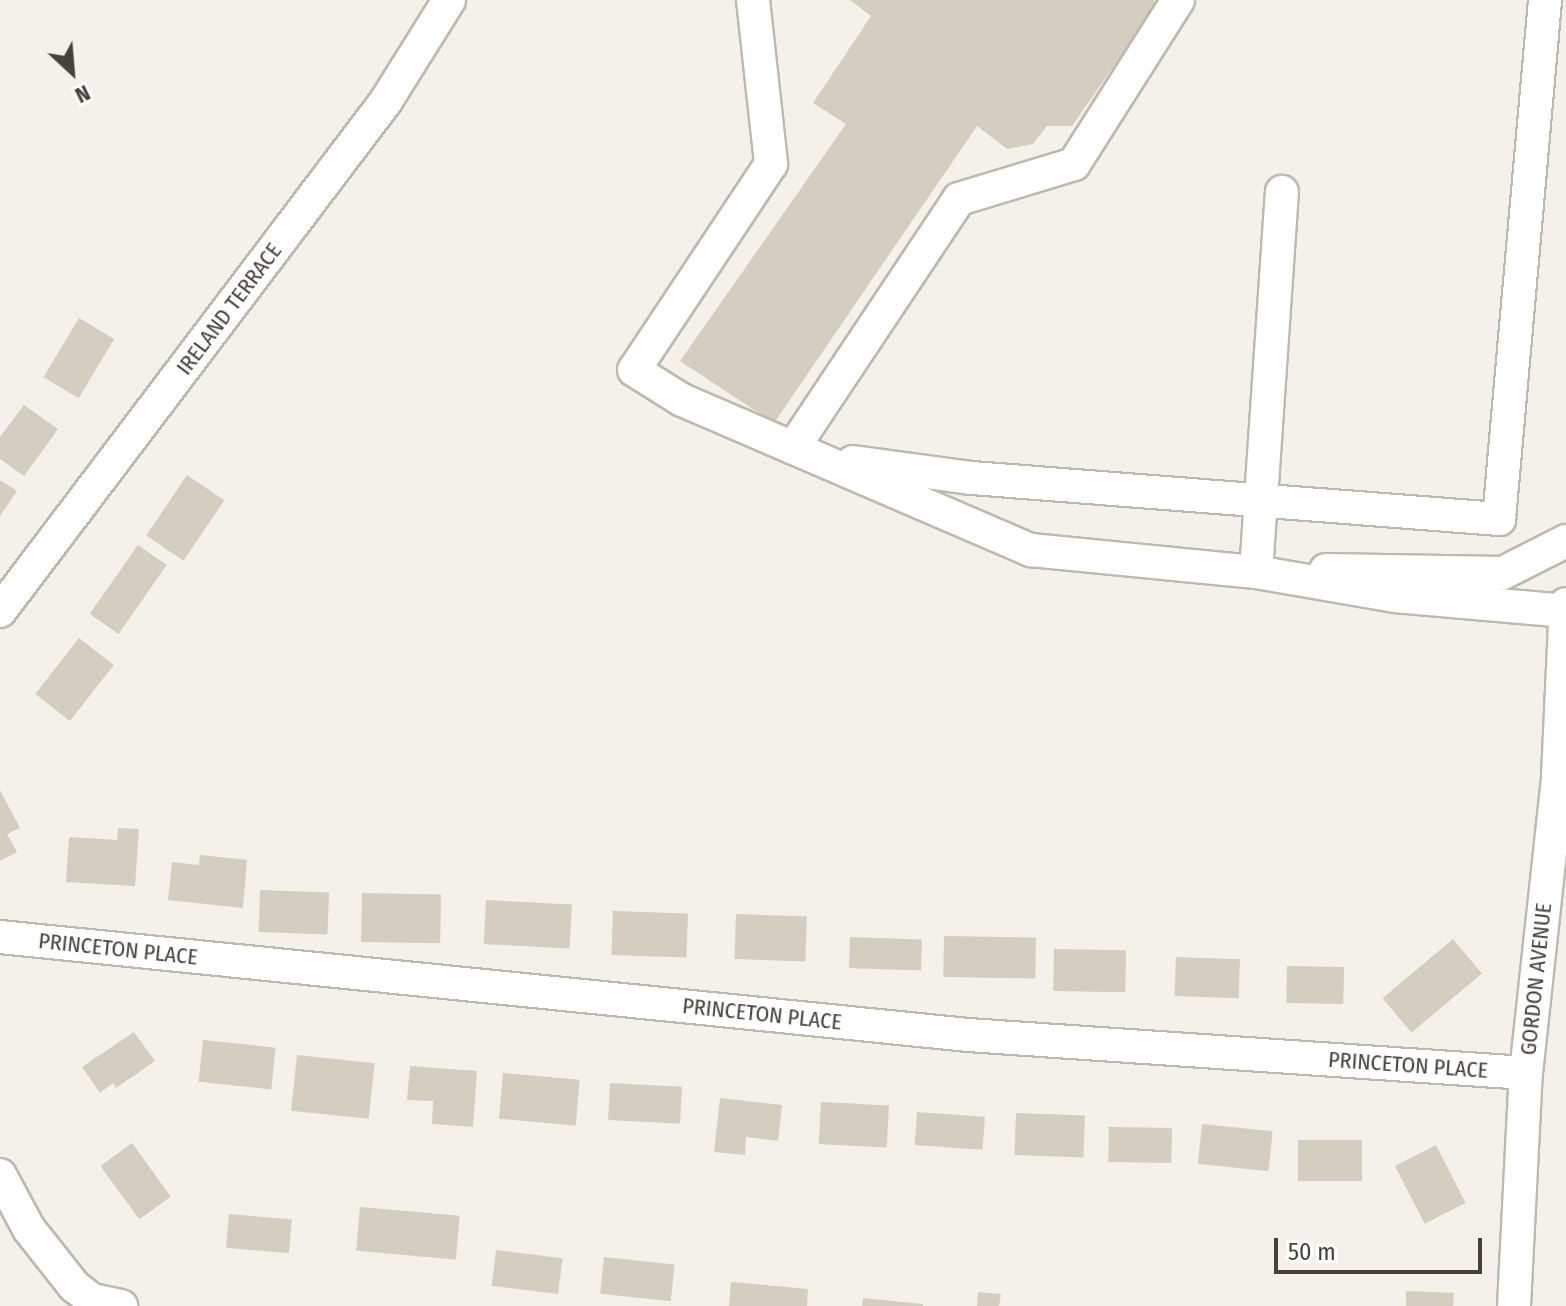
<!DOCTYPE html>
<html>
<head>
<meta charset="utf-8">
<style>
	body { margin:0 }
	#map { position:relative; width:1566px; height:1306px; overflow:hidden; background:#f3f1ea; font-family:"Fira Sans Condensed",sans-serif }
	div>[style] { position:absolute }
	.building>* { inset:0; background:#d4cec0; transform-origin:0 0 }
	.roads { filter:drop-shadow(2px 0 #beb9ad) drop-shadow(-2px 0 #beb9ad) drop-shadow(0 2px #beb9ad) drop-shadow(0 -2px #beb9ad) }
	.minor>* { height:32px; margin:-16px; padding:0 16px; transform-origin:16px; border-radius:16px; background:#fff }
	span { translate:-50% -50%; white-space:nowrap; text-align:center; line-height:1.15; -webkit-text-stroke:6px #fff; paint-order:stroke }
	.street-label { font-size:22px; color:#464239 }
	.north { position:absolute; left:32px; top:32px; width:80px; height:80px; -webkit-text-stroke:6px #fff; paint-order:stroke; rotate:154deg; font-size:22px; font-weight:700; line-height:32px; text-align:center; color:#464239 }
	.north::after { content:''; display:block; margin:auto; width:28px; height:36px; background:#464239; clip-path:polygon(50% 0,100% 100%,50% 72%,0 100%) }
	.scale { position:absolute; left:1274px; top:1238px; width:208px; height:36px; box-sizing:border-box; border:4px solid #464239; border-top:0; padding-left:10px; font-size:24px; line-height:28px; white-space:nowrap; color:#464239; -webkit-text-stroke:6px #fff; paint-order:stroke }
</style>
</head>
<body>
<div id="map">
	<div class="building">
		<div style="clip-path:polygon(850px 0,1154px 0,1155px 7px,1072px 126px,1047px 126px,1033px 144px,1007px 149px,977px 126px,774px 423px,680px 361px,846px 124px,813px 103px,871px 16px)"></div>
		<div style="left:79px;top:318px;width:41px;height:69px;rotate:31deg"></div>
		<div style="clip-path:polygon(24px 405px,58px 429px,24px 476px,0 459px,0 437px)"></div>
		<div style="left:187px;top:475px;width:45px;height:73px;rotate:34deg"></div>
		<div style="clip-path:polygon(0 480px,17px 491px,0 516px)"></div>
		<div style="left:138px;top:545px;width:35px;height:84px;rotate:35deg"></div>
		<div style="left:79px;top:638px;width:44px;height:71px;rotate:38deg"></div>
		<div style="clip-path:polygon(0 790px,20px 828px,7px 834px,17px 852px,0 861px)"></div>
		<div style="clip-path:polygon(118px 828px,139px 829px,135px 886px,66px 882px,69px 837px,117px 840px)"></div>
		<div style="clip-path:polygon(200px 855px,247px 860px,243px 908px,168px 900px,172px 862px,199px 865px)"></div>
		<div style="left:260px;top:890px;width:69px;height:42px;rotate:2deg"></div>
		<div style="left:362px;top:893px;width:79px;height:49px;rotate:1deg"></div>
		<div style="left:486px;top:900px;width:86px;height:44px;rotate:3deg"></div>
		<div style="left:613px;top:911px;width:75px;height:44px;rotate:2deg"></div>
		<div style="left:736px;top:914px;width:71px;height:45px;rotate:2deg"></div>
		<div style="left:944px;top:936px;width:92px;height:41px;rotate:1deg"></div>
		<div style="left:850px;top:937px;width:72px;height:31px;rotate:2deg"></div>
		<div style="left:1453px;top:939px;width:45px;height:92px;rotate:50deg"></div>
		<div style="left:1054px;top:949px;width:72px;height:42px;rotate:1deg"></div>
		<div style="left:1176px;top:957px;width:64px;height:39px;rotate:2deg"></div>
		<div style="left:1287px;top:966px;width:57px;height:37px;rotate:1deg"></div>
		<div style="clip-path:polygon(134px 1032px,155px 1061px,116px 1088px,113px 1083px,100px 1093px,82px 1067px)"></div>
		<div style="left:203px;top:1040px;width:73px;height:42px;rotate:6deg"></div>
		<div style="left:297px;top:1055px;width:78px;height:56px;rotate:6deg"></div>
		<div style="clip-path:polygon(410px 1066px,477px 1071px,473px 1127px,432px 1124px,433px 1101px,407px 1100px)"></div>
		<div style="left:503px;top:1073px;width:77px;height:46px;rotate:5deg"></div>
		<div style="left:610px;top:1083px;width:72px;height:37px;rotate:3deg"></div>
		<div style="clip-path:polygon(720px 1098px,782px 1105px,778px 1141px,746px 1137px,745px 1155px,714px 1152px)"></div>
		<div style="left:821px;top:1102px;width:68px;height:42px;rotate:3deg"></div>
		<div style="left:917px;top:1112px;width:68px;height:33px;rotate:4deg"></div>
		<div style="left:1016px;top:1113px;width:69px;height:42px;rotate:2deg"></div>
		<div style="left:1202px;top:1124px;width:71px;height:40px;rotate:6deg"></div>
		<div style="left:1109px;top:1127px;width:63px;height:35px;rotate:1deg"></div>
		<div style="left:1298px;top:1140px;width:64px;height:41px"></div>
		<div style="left:132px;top:1143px;width:66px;height:39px;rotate:54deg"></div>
		<div style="left:1436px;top:1145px;width:65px;height:46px;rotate:63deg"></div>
		<div style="left:360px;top:1207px;width:100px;height:44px;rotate:5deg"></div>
		<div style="left:229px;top:1214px;width:63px;height:34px;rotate:5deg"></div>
		<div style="left:496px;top:1250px;width:67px;height:36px;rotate:7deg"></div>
		<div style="left:604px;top:1257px;width:71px;height:37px;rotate:6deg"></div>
		<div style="clip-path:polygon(731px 1282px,808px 1289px,807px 1306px,729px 1306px)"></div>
		<div style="clip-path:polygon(1406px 1291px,1454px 1293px,1453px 1306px,1406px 1306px)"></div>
		<div style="clip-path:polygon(978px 1292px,1001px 1294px,999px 1306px,977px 1306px)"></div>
		<div style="clip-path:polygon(863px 1298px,923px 1304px,923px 1306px,862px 1306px)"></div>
	</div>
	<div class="roads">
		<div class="minor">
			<div style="left:753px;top:0;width:165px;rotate:83.7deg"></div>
			<div style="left:771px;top:164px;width:247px;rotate:123.6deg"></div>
			<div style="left:634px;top:370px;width:57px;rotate:32deg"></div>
			<div style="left:682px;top:400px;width:380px;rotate:23.3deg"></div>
			<div style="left:1031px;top:550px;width:226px;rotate:5.6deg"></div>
			<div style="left:1256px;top:572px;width:141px;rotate:9.8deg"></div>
			<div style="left:1395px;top:596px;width:172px;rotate:5deg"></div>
			<div style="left:793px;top:448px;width:299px;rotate:-56.3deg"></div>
			<div style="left:959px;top:199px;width:120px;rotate:-16.9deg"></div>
			<div style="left:1074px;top:164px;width:194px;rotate:-57.6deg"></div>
			<div style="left:853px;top:462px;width:120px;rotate:7.7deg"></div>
			<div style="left:972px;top:478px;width:529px;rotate:4.45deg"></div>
			<div style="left:1499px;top:519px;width:521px;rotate:-84.93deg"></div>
			<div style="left:1326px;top:570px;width:177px;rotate:1deg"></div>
			<div style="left:1503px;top:573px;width:71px;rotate:-26.9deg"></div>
			<div style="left:1256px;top:572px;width:381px;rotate:-86.1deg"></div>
			<div style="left:0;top:611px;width:640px;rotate:-52.88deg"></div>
			<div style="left:386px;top:101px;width:119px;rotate:-58deg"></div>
			<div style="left:0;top:937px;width:973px;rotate:5.78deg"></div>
			<div style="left:968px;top:1035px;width:559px;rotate:3.9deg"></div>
			<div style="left:0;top:1175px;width:61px;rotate:61.8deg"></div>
			<div style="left:29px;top:1229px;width:73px;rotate:51.7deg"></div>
			<div style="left:74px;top:1286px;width:23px;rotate:38deg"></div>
			<div style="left:92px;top:1300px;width:30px;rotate:12deg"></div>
			<div style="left:1514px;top:1306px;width:233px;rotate:-87.1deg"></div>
			<div style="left:1526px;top:1073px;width:298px;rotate:-83.8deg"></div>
			<div style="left:1558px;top:777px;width:173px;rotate:-87.4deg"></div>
		</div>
	</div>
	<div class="street-label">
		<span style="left:229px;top:309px;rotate:-53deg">IRELAND TERRACE</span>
		<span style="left:118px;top:949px;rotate:6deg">PRINCETON PLACE</span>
		<span style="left:1536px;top:979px;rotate:-84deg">GORDON AVENUE</span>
		<span style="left:762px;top:1014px;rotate:6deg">PRINCETON PLACE</span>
		<span style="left:1408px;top:1065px;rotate:4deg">PRINCETON PLACE</span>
	</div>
	<div class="north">N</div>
	<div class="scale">50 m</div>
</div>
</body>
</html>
